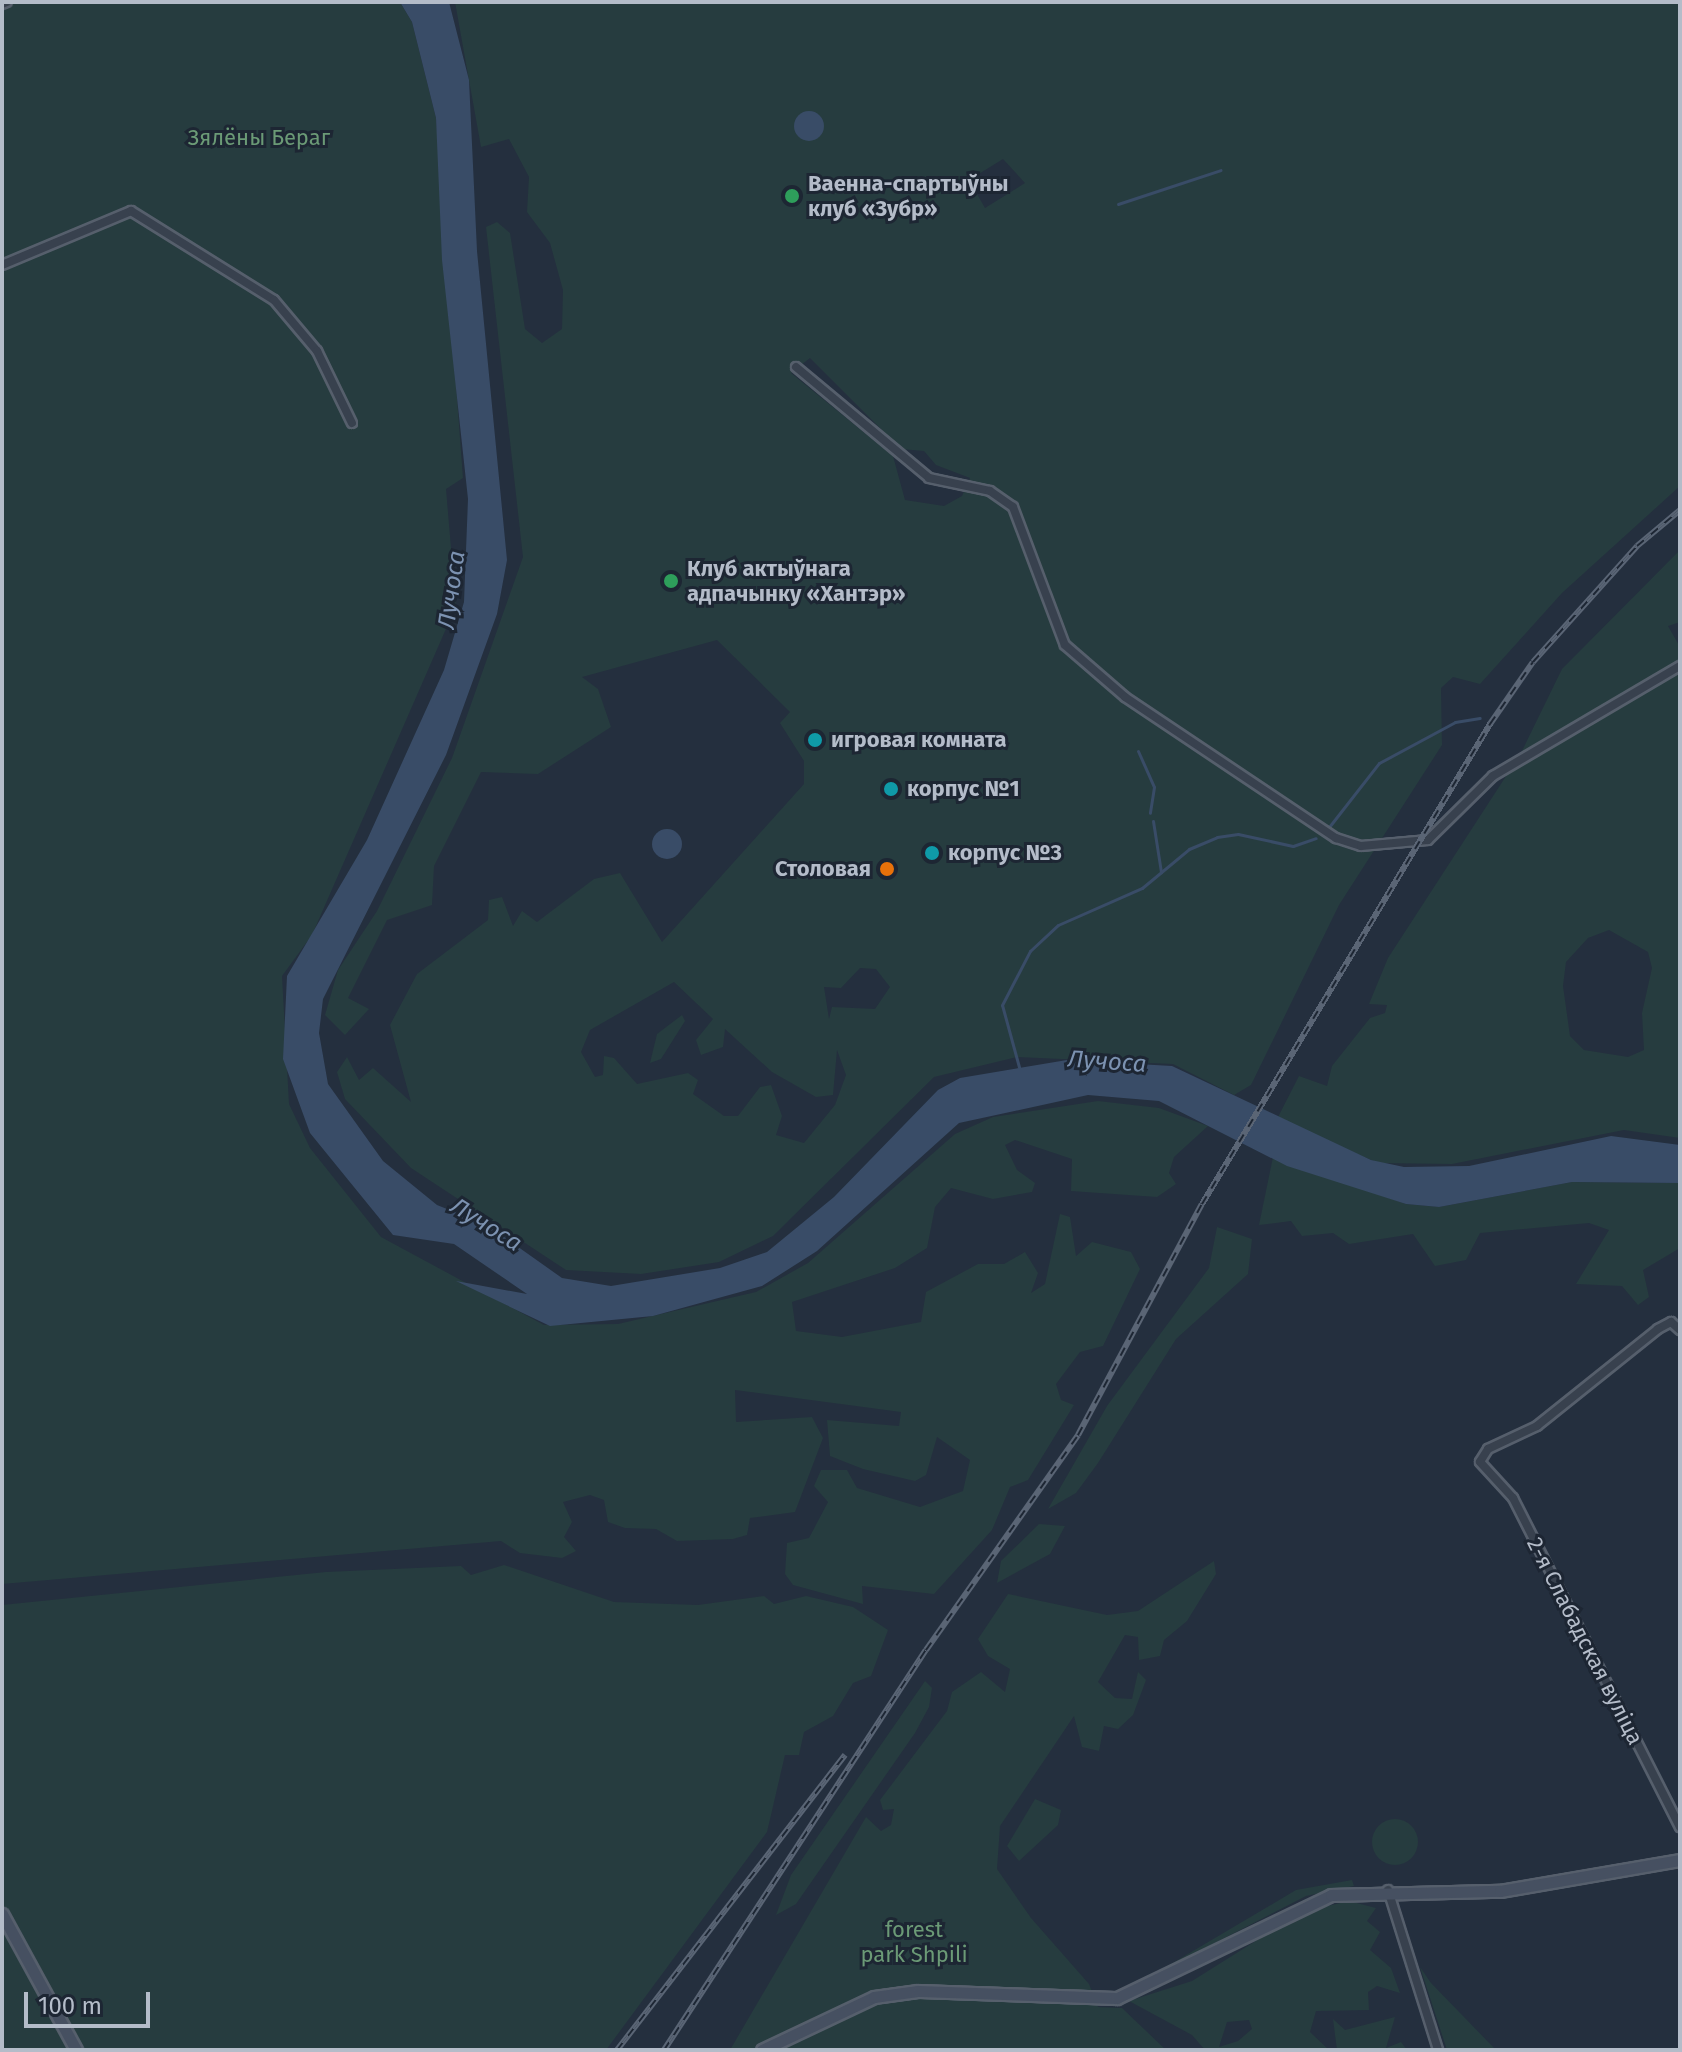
<!DOCTYPE html>
<html>
<head>
<meta charset="utf-8">
<style>
	body { margin:0 }
	#map { position:relative; width:1682px; height:2052px; overflow:hidden; background:#242f3e; font-family:"Fira Sans",sans-serif }
	div>[style] { position:absolute }
	.green>* { inset:0; background:#263c3f }
	.round { border-radius:50% }
	.water>* { inset:0; background:#394c67 }
	.stream>* { height:3px; margin:-1.5px; padding:0 1.5px; transform-origin:1.5px; border-radius:1.5px; background:#394c67 }
	.roads { filter:drop-shadow(2px 0 #565f6c) drop-shadow(-2px 0 #565f6c) drop-shadow(0 2px #565f6c) drop-shadow(0 -2px #565f6c) }
	.street>* { height:8px; margin:-4px; padding:0 4px; transform-origin:4px; border-radius:4px; background:#38414e }
	.secondary>* { height:11px; margin:-5.5px; padding:0 5.5px; transform-origin:5.5px; border-radius:5.5px; background:#465061 }
	.rail>* { height:6px; margin-top:-3px; transform-origin:0; background:repeating-linear-gradient(90deg,#1d2633 0 9px,#5a6575 0 18px); box-sizing:border-box; border-block:2px solid #5a6575 }
	.dots>* { width:22px; height:22px; translate:-50% -50%; box-sizing:border-box; border:4px solid #1d2633; border-radius:50% }
	span { translate:-50% -50%; white-space:nowrap; text-align:center; line-height:1.15; -webkit-text-stroke:6px #1d2633; paint-order:stroke }
	.park-label { font-size:22px; color:#6b9a76 }
	.poi-label { font-size:22px; color:#b4bcc9; font-weight:700 }
	.left { translate:0 -50%; text-align:left }
	.right { translate:-100% -50%; text-align:right }
	.street-label { font-size:22px; color:#b4bcc9 }
	.water-label { font-size:24px; color:#7c92b1; font-style:italic }
	.frame { position:absolute; inset:0; border:4px solid #b4bcc9; pointer-events:none }
	.scale { position:absolute; left:24px; top:1992px; width:126px; height:36px; box-sizing:border-box; border:4px solid #b4bcc9; border-top:0; padding-left:10px; font-size:24px; line-height:28px; white-space:nowrap; color:#b4bcc9; -webkit-text-stroke:6px #1d2633; paint-order:stroke }
</style>
</head>
<body>
<div id="map">
	<div class="green">
		<div style="clip-path:polygon(2px 2px,400px 2px,412px 22px,436px 118px,463px 478px,446px 489px,456px 606px,312px 935px,282px 976px,289px 1104px,310px 1148px,381px 1237px,544px 1325px,618px 1324px,756px 1292px,808px 1263px,955px 1134px,993px 1117px,1098px 1101px,1159px 1108px,1208px 1126px,1174px 1157px,1169px 1173px,1176px 1184px,1157px 1197px,1071px 1191px,1072px 1159px,1015px 1140px,1005px 1145px,1017px 1170px,1035px 1183px,1032px 1192px,993px 1199px,951px 1188px,935px 1207px,927px 1248px,895px 1268px,792px 1302px,796px 1331px,842px 1337px,921px 1322px,926px 1292px,978px 1264px,1004px 1264px,1025px 1252px,1038px 1273px,1031px 1293px,1045px 1284px,1060px 1214px,1070px 1217px,1076px 1256px,1092px 1242px,1131px 1252px,1140px 1269px,1103px 1346px,1080px 1352px,1056px 1384px,1061px 1400px,1074px 1405px,1028px 1480px,1010px 1487px,992px 1530px,934px 1594px,862px 1586px,863px 1604px,793px 1585px,785px 1574px,787px 1543px,809px 1538px,828px 1502px,814px 1486px,821px 1470px,847px 1470px,857px 1488px,920px 1507px,963px 1491px,970px 1460px,937px 1437px,926px 1475px,915px 1481px,863px 1469px,830px 1456px,827px 1420px,899px 1426px,901px 1412px,735px 1390px,736px 1422px,812px 1417px,823px 1438px,795px 1512px,750px 1518px,747px 1535px,733px 1539px,677px 1541px,656px 1529px,625px 1528px,608px 1522px,604px 1500px,590px 1495px,563px 1502px,572px 1522px,564px 1537px,576px 1551px,562px 1558px,520px 1553px,501px 1541px,2px 1584px)"></div>
		<div style="clip-path:polygon(evenodd,455px 2px,1680px 2px,1680px 486px,1562px 593px,1480px 684px,1453px 677px,1441px 688px,1442px 745px,1339px 905px,1251px 1085px,1234px 1095px,1173px 1064px,1017px 1057px,934px 1077px,773px 1236px,719px 1262px,641px 1274px,566px 1270px,411px 1168px,345px 1099px,337px 1072px,347px 1057px,359px 1080px,373px 1068px,411px 1102px,390px 1025px,417px 974px,488px 920px,489px 900px,502px 897px,513px 926px,522px 911px,537px 922px,594px 879px,620px 873px,662px 942px,804px 784px,804px 761px,780px 723px,790px 712px,717px 640px,582px 677px,598px 689px,611px 727px,538px 774px,481px 772px,434px 866px,432px 905px,387px 920px,348px 998px,369px 1009px,345px 1035px,325px 1015px,338px 970px,377px 911px,452px 758px,523px 557px,486px 227px,497px 222px,510px 233px,525px 329px,542px 343px,562px 329px,563px 290px,550px 243px,527px 212px,529px 177px,509px 139px,481px 147px,455px 2px,1003px 159px,1025px 183px,985px 208px,969px 180px,1003px 159px,455px 2px,810px 358px,901px 449px,924px 451px,936px 465px,970px 478px,962px 496px,944px 506px,905px 500px,893px 456px,791px 373px,810px 358px,455px 2px,860px 968px,876px 969px,890px 987px,875px 1009px,832px 1007px,829px 1019px,824px 987px,841px 988px,860px 968px,455px 2px,674px 982px,713px 1019px,696px 1040px,701px 1055px,723px 1047px,725px 1029px,772px 1072px,816px 1097px,833px 1095px,837px 1050px,846px 1075px,835px 1105px,804px 1143px,776px 1135px,782px 1116px,771px 1085px,760px 1087px,738px 1116px,724px 1116px,693px 1094px,698px 1080px,688px 1073px,637px 1084px,614px 1058px,604px 1056px,603px 1075px,595px 1077px,581px 1052px,590px 1030px,674px 982px)"></div>
		<div style="clip-path:polygon(evenodd,1680px 550px,1680px 622px,1668px 626px,1680px 647px,1680px 1138px,1624px 1130px,1452px 1164px,1378px 1163px,1277px 1119px,1299px 1076px,1327px 1086px,1332px 1066px,1370px 1018px,1385px 1013px,1387px 1005px,1369px 1004px,1388px 958px,1521px 753px,1562px 669px,1680px 550px,1609px 930px,1648px 952px,1652px 968px,1642px 1013px,1644px 1050px,1628px 1057px,1584px 1050px,1570px 1036px,1563px 986px,1566px 962px,1588px 938px,1609px 930px)"></div>
		<div style="clip-path:polygon(682px 1015px,685px 1021px,661px 1059px,650px 1063px,657px 1034px)"></div>
		<div style="clip-path:polygon(1273px 1157px,1406px 1204px,1439px 1207px,1572px 1182px,1680px 1183px,1680px 1248px,1643px 1270px,1649px 1297px,1638px 1305px,1622px 1286px,1576px 1284px,1609px 1230px,1589px 1223px,1480px 1233px,1466px 1260px,1435px 1266px,1413px 1234px,1349px 1244px,1333px 1233px,1302px 1236px,1291px 1221px,1259px 1225px)"></div>
		<div style="clip-path:polygon(1217px 1227px,1252px 1239px,1248px 1274px,1176px 1339px,1098px 1463px,1076px 1493px,1048px 1509px,1107px 1406px,1209px 1268px)"></div>
		<div style="clip-path:polygon(1039px 1524px,1065px 1526px,1050px 1554px,997px 1583px,1001px 1561px)"></div>
		<div style="clip-path:polygon(1214px 1561px,1216px 1574px,1187px 1621px,1164px 1640px,1160px 1656px,1139px 1660px,1138px 1637px,1125px 1635px,1098px 1682px,1115px 1698px,1132px 1699px,1138px 1672px,1146px 1680px,1133px 1715px,1118px 1729px,1104px 1726px,1099px 1751px,1082px 1747px,1074px 1716px,1000px 1826px,997px 1869px,1031px 1918px,1089px 1984px,1098px 2007px,1122px 2008px,1166px 2050px,730px 2050px,866px 1817px,881px 1831px,891px 1825px,894px 1809px,883px 1810px,880px 1800px,947px 1711px,952px 1692px,981px 1672px,1005px 1692px,1010px 1669px,988px 1656px,978px 1639px,1008px 1594px,1107px 1615px,1138px 1611px)"></div>
		<div style="clip-path:polygon(504px 1565px,614px 1602px,698px 1605px,764px 1596px,774px 1604px,806px 1596px,853px 1607px,888px 1630px,871px 1676px,853px 1683px,833px 1716px,804px 1732px,799px 1755px,785px 1755px,767px 1832px,606px 2050px,2px 2050px,2px 1605px,326px 1572px,461px 1566px,471px 1575px)"></div>
		<div style="clip-path:polygon(925px 1681px,932px 1688px,929px 1707px,915px 1733px,796px 1904px,776px 1915px,791px 1875px)"></div>
		<div style="clip-path:polygon(1035px 1799px,1061px 1810px,1058px 1825px,1019px 1861px,1007px 1846px)"></div>
		<div class="round" style="left:1372px;top:1819px;width:46px;height:46px"></div>
		<div style="clip-path:polygon(1352px 1880px,1354px 1886px,1306px 1896px,1149px 1977px,1296px 1890px)"></div>
		<div style="clip-path:polygon(evenodd,1349px 1901px,1376px 1908px,1367px 1921px,1380px 1932px,1370px 1950px,1391px 1968px,1400px 1993px,1377px 1986px,1368px 1992px,1369px 2010px,1316px 2011px,1310px 2032px,1329px 2050px,1205px 2050px,1192px 2035px,1129px 2001px,1192px 1981px,1302px 1912px,1349px 1901px,1249px 2020px,1252px 2029px,1238px 2041px,1219px 2047px,1227px 2022px,1249px 2020px)"></div>
		<div style="clip-path:polygon(1420px 1967px,1431px 1983px,1496px 2050px,1447px 2050px)"></div>
		<div style="clip-path:polygon(1395px 2017px,1386px 2048px,1401px 2042px,1407px 2050px,1337px 2050px,1333px 2019px,1345px 2030px)"></div>
	</div>
	<div class="water">
		<div style="clip-path:polygon(400px 2px,449px 2px,469px 80px,477px 251px,507px 560px,497px 614px,446px 755px,323px 999px,319px 1033px,328px 1084px,383px 1161px,437px 1205px,487px 1225px,562px 1278px,611px 1286px,720px 1268px,767px 1252px,834px 1197px,938px 1090px,960px 1078px,1067px 1060px,1172px 1066px,1371px 1160px,1404px 1167px,1469px 1166px,1611px 1136px,1680px 1145px,1680px 1183px,1572px 1182px,1439px 1207px,1406px 1204px,1287px 1166px,1159px 1101px,1088px 1095px,959px 1123px,817px 1251px,762px 1286px,653px 1316px,550px 1326px,456px 1281px,527px 1294px,454px 1244px,393px 1235px,310px 1133px,283px 1059px,287px 976px,367px 840px,444px 670px,464px 602px,468px 499px,442px 260px,436px 118px,412px 22px)"></div>
		<div class="round" style="left:794px;top:111px;width:30px;height:30px"></div>
		<div class="round" style="left:652px;top:829px;width:30px;height:30px"></div>
	</div>
	<div class="stream">
		<div style="left:1118px;top:204px;width:108px;rotate:-18.3deg"></div>
		<div style="left:1138px;top:751px;width:39px;rotate:66deg"></div>
		<div style="left:1154px;top:787px;width:26px;rotate:99deg"></div>
		<div style="left:1153px;top:821px;width:52px;rotate:81.1deg"></div>
		<div style="left:1329px;top:827px;width:81px;rotate:-52deg"></div>
		<div style="left:1379px;top:763px;width:86px;rotate:-28.3deg"></div>
		<div style="left:1455px;top:722px;width:25px;rotate:-9deg"></div>
		<div style="left:1019px;top:1067px;width:64px;rotate:-105.3deg"></div>
		<div style="left:1002px;top:1005px;width:61px;rotate:-62.6deg"></div>
		<div style="left:1030px;top:951px;width:38px;rotate:-43deg"></div>
		<div style="left:1058px;top:925px;width:92px;rotate:-23.8deg"></div>
		<div style="left:1142px;top:888px;width:61px;rotate:-39.7deg"></div>
		<div style="left:1189px;top:849px;width:30px;rotate:-23deg"></div>
		<div style="left:1217px;top:837px;width:21px;rotate:-8deg"></div>
		<div style="left:1238px;top:834px;width:56px;rotate:12.3deg"></div>
		<div style="left:1293px;top:846px;width:24px;rotate:-19deg"></div>
	</div>
	<div class="roads">
		<div class="street">
			<div style="left:2px;top:4px;width:5px;rotate:-22deg"></div>
			<div style="left:2px;top:265px;width:140px;rotate:-22.7deg"></div>
			<div style="left:131px;top:211px;width:168px;rotate:31.9deg"></div>
			<div style="left:274px;top:300px;width:67px;rotate:49.9deg"></div>
			<div style="left:317px;top:351px;width:80px;rotate:64.1deg"></div>
			<div style="left:796px;top:367px;width:173px;rotate:39.8deg"></div>
			<div style="left:929px;top:478px;width:62px;rotate:12deg"></div>
			<div style="left:990px;top:491px;width:28px;rotate:35deg"></div>
			<div style="left:1013px;top:507px;width:147px;rotate:69.4deg"></div>
			<div style="left:1065px;top:645px;width:79px;rotate:40.9deg"></div>
			<div style="left:1125px;top:697px;width:254px;rotate:33.8deg"></div>
			<div style="left:1336px;top:838px;width:26px;rotate:18deg"></div>
			<div style="left:1361px;top:846px;width:67px;rotate:-5.1deg"></div>
			<div style="left:1428px;top:840px;width:91px;rotate:-44.6deg"></div>
			<div style="left:1493px;top:776px;width:217px;rotate:-30.5deg"></div>
			<div style="left:1680px;top:1330px;width:12px;rotate:-138deg"></div>
			<div style="left:1671px;top:1322px;width:15px;rotate:152deg"></div>
			<div style="left:1658px;top:1329px;width:155px;rotate:141.3deg"></div>
			<div style="left:1537px;top:1426px;width:54px;rotate:154.9deg"></div>
			<div style="left:1488px;top:1449px;width:15px;rotate:122deg"></div>
			<div style="left:1480px;top:1462px;width:49px;rotate:47.5deg"></div>
			<div style="left:1513px;top:1498px;width:369px;rotate:63.1deg"></div>
			<div style="left:1388px;top:1890px;width:168px;rotate:72.6deg"></div>
		</div>
		<div class="secondary">
			<div style="left:2px;top:1914px;width:155px;rotate:61.4deg"></div>
			<div style="left:762px;top:2050px;width:124px;rotate:-25.3deg"></div>
			<div style="left:874px;top:1997px;width:44px;rotate:-7.8deg"></div>
			<div style="left:918px;top:1991px;width:199px;rotate:2deg"></div>
			<div style="left:1117px;top:1998px;width:237px;rotate:-25.7deg"></div>
			<div style="left:1331px;top:1895px;width:169px;rotate:-1.4deg"></div>
			<div style="left:1500px;top:1891px;width:183px;rotate:-9.8deg"></div>
		</div>
	</div>
	<div class="rail">
		<div style="left:617px;top:2050px;width:373px;rotate:-52.3deg"></div>
		<div style="left:664px;top:2050px;width:478px;rotate:-56.8deg"></div>
		<div style="left:926px;top:1650px;width:263px;rotate:-54.7deg"></div>
		<div style="left:1078px;top:1435px;width:262px;rotate:-61.8deg"></div>
		<div style="left:1202px;top:1204px;width:560px;rotate:-59.04deg"></div>
		<div style="left:1490px;top:724px;width:75px;rotate:-55.3deg"></div>
		<div style="left:1533px;top:662px;width:156px;rotate:-48.1deg"></div>
		<div style="left:1637px;top:546px;width:56px;rotate:-39.9deg"></div>
	</div>
	<div class="dots">
		<div style="left:792px;top:196px;background:#2e9e5b"></div>
		<div style="left:671px;top:581px;background:#2e9e5b"></div>
		<div style="left:815px;top:740px;background:#0f9aa8"></div>
		<div style="left:891px;top:789px;background:#0f9aa8"></div>
		<div style="left:932px;top:853px;background:#0f9aa8"></div>
		<div style="left:887px;top:869px;background:#e8710a"></div>
	</div>
	<div class="park-label">
		<span style="left:259px;top:138px">Зялёны Бераг</span>
		<span style="left:914px;top:1942px">forest<br>park Shpili</span>
	</div>
	<div class="poi-label">
		<span class="left" style="left:808px;top:196px">Ваенна-спартыўны<br>клуб «Зубр»</span>
		<span class="left" style="left:687px;top:581px">Клуб актыўнага<br>адпачынку «Хантэр»</span>
		<span class="left" style="left:831px;top:740px">игровая комната</span>
		<span class="left" style="left:907px;top:789px">корпус №1</span>
		<span class="left" style="left:948px;top:853px">корпус №3</span>
		<span class="right" style="left:871px;top:869px">Столовая</span>
	</div>
	<div class="street-label">
		<span style="left:1585px;top:1641px;rotate:63deg">2-я Слабадская вуліца</span>
	</div>
	<div class="water-label">
		<span style="left:452px;top:590px;rotate:-82deg">Лучоса</span>
		<span style="left:1107px;top:1062px;rotate:4deg">Лучоса</span>
		<span style="left:486px;top:1225px;rotate:32deg">Лучоса</span>
	</div>
	<div class="frame"></div>
	<div class="scale">100 m</div>
</div>
</body>
</html>
